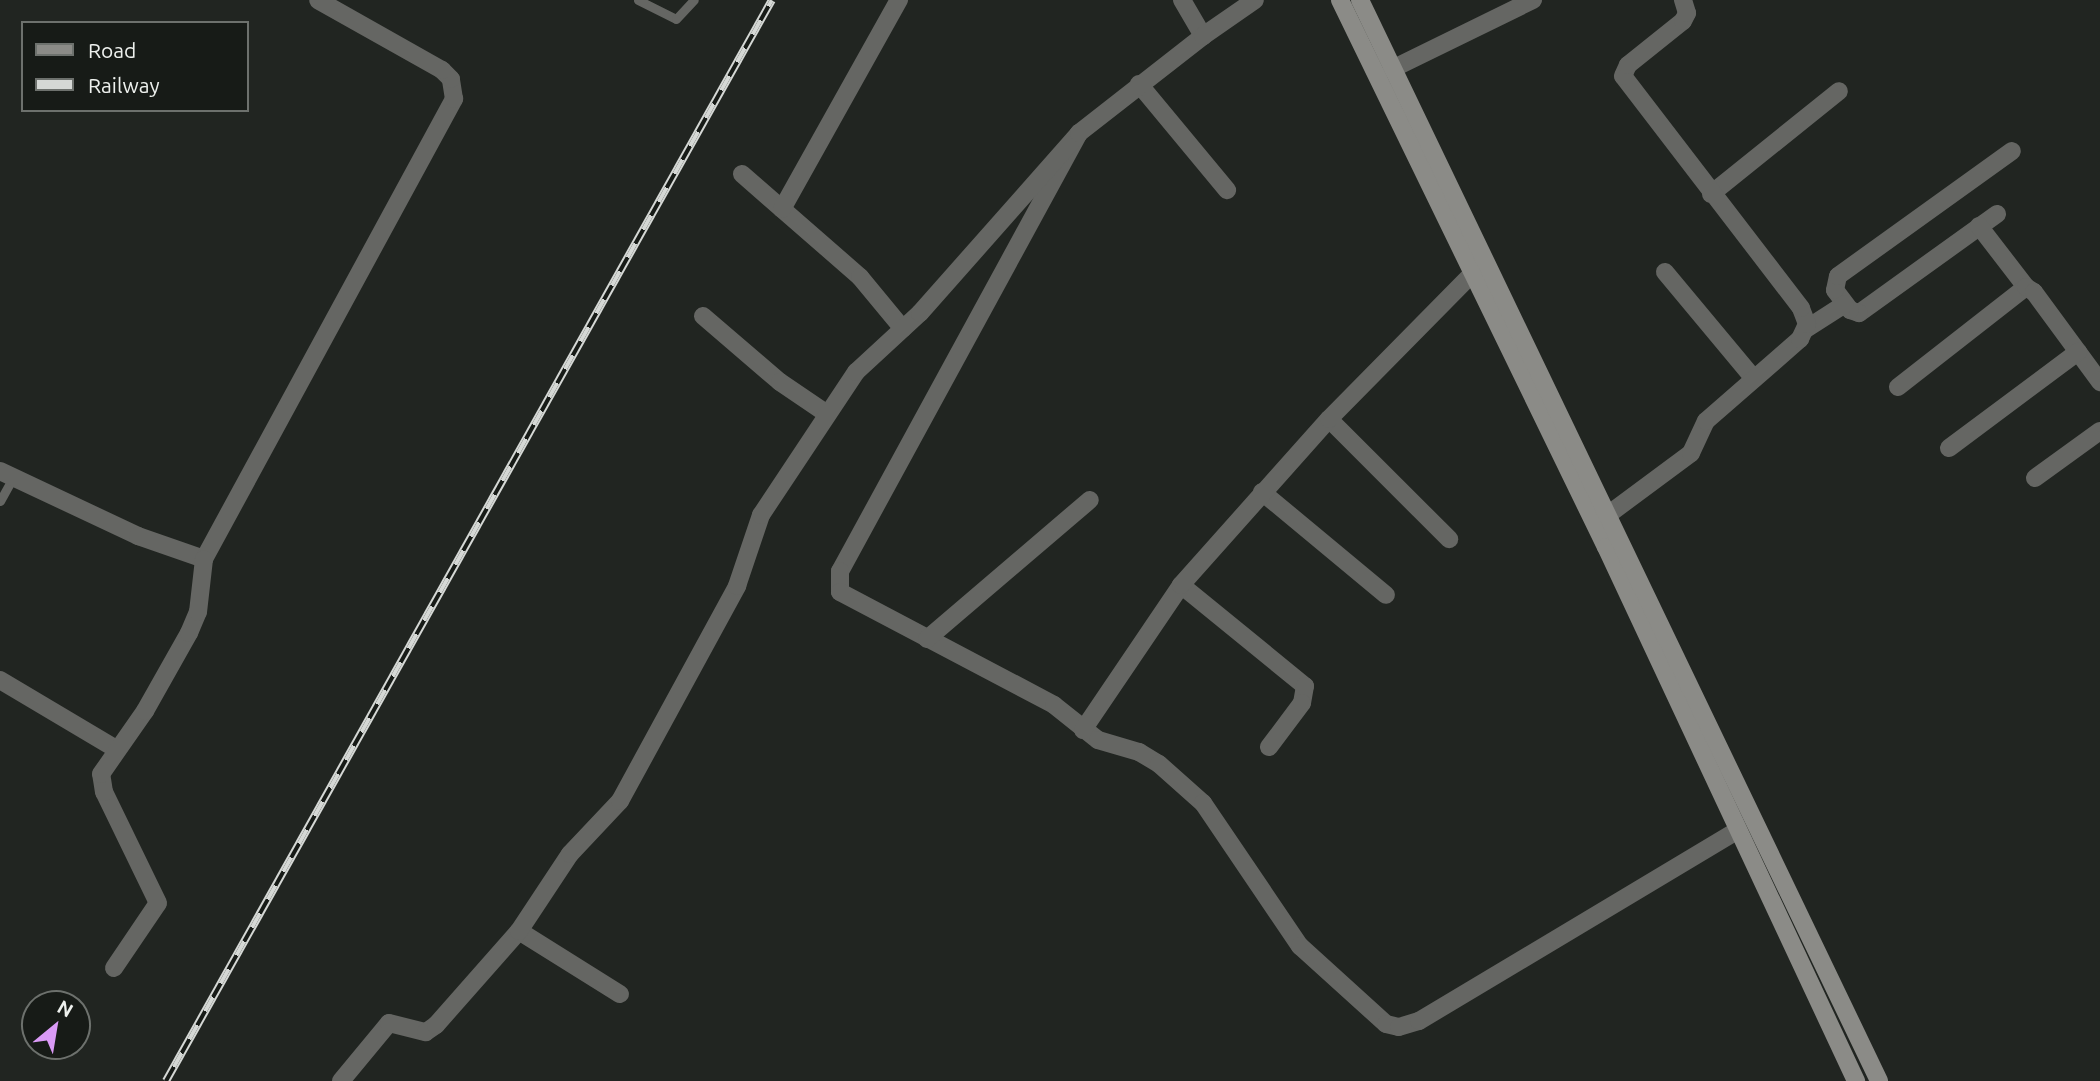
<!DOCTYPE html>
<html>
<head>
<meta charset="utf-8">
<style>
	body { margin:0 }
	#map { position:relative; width:2100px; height:1081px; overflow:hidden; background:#212521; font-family:Ubuntu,sans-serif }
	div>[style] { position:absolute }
	.service>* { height:9px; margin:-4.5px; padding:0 4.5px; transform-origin:4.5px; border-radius:4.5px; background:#656663 }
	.minor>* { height:18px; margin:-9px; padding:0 9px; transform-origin:9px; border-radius:9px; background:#656663 }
	.secondary>* { height:18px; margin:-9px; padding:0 9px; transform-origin:9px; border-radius:9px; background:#8b8b87 }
	.rail>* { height:8px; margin-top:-4px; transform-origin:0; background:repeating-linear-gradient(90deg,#171b17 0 16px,#d5d8d5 0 32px); box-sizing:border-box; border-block:2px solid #d5d8d5 }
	span { translate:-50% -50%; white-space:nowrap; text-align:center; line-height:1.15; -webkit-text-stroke:7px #171b17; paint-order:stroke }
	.legend { position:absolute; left:21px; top:21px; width:228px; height:91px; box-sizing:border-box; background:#171b17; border:2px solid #6d716d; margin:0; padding:9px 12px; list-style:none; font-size:21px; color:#eef1ee }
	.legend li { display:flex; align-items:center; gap:14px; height:35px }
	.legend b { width:35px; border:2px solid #6d716d }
	.north { position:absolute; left:21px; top:990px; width:70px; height:70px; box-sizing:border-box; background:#171b17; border:2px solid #6d716d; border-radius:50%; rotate:30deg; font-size:19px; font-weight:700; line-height:28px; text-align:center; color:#eef1ee }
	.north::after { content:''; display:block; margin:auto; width:24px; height:32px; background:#da9af6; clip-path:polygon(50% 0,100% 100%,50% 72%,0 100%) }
</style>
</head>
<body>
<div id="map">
	<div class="service">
		<div style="left:638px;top:0;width:42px;rotate:26.6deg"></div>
		<div style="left:676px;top:19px;width:26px;rotate:-47deg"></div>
		<div style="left:0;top:501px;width:29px;rotate:-61deg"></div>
	</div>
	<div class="minor">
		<div style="left:1182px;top:0;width:42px;rotate:59.7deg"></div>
		<div style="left:1392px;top:69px;width:157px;rotate:-26.1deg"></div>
		<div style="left:1139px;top:84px;width:138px;rotate:50.3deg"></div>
		<div style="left:1079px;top:133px;width:499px;rotate:118.6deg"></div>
		<div style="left:840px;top:571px;width:21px;rotate:90deg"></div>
		<div style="left:840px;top:592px;width:242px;rotate:27.8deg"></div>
		<div style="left:1054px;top:705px;width:56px;rotate:38.5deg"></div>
		<div style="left:1098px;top:740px;width:43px;rotate:16.3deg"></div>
		<div style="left:1139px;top:752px;width:23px;rotate:31deg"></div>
		<div style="left:1159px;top:764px;width:59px;rotate:41.6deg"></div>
		<div style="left:1203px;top:803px;width:173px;rotate:55.9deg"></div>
		<div style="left:1300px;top:946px;width:116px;rotate:42.2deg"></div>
		<div style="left:1386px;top:1024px;width:13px;rotate:13deg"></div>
		<div style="left:1399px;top:1027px;width:21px;rotate:-17deg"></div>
		<div style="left:1419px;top:1021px;width:370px;rotate:-30.9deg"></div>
		<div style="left:742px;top:174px;width:157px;rotate:41.1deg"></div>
		<div style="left:860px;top:277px;width:67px;rotate:50.4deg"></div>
		<div style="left:1711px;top:194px;width:164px;rotate:-38.8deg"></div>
		<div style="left:782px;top:209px;width:240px;rotate:-60.8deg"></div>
		<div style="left:1997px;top:214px;width:170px;rotate:144.3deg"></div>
		<div style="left:1859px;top:313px;width:9px;rotate:-162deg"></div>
		<div style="left:1850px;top:310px;width:25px;rotate:-127deg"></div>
		<div style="left:1835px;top:290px;width:14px;rotate:-78deg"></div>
		<div style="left:1838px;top:276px;width:214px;rotate:-35.7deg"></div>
		<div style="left:1979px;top:226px;width:77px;rotate:52.4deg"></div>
		<div style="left:1665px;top:272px;width:139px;rotate:50.2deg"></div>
		<div style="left:703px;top:316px;width:101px;rotate:40.6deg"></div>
		<div style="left:780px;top:382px;width:57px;rotate:34.2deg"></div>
		<div style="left:1806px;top:329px;width:46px;rotate:-32.7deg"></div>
		<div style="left:1898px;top:387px;width:162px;rotate:-38deg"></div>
		<div style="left:2026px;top:287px;width:9px;rotate:32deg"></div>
		<div style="left:2034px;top:292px;width:112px;rotate:53.7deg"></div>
		<div style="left:1329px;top:419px;width:170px;rotate:45deg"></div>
		<div style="left:1949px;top:448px;width:161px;rotate:-36.7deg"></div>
		<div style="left:0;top:471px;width:153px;rotate:25.2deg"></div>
		<div style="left:138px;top:536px;width:70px;rotate:19.2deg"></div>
		<div style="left:204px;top:559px;width:524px;rotate:-61.48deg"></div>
		<div style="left:454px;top:99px;width:20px;rotate:-99deg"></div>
		<div style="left:451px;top:79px;width:13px;rotate:-135deg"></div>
		<div style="left:442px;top:70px;width:142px;rotate:-150.6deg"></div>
		<div style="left:2035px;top:478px;width:80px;rotate:-35.9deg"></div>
		<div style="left:1262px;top:492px;width:161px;rotate:39.7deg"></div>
		<div style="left:1609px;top:514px;width:102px;rotate:-36.6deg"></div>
		<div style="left:1691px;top:453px;width:35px;rotate:-65deg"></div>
		<div style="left:1706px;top:421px;width:125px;rotate:-41.1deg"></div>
		<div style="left:1800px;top:339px;width:17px;rotate:-65deg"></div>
		<div style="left:1807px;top:324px;width:17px;rotate:-111deg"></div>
		<div style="left:1801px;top:308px;width:292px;rotate:-127.5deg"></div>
		<div style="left:1623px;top:76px;width:12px;rotate:-66deg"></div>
		<div style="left:1628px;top:65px;width:70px;rotate:-38.7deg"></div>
		<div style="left:1683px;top:21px;width:9px;rotate:-63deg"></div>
		<div style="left:1687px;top:13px;width:14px;rotate:-107deg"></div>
		<div style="left:1181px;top:585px;width:160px;rotate:39.2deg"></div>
		<div style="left:1305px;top:686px;width:17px;rotate:100deg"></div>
		<div style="left:1302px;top:703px;width:55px;rotate:126.9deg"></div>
		<div style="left:927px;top:639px;width:214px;rotate:-40.5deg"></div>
		<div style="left:0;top:680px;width:135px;rotate:30.7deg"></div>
		<div style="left:1083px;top:730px;width:175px;rotate:-55.9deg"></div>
		<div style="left:1181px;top:585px;width:222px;rotate:-48.3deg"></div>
		<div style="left:1329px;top:419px;width:205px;rotate:-45.4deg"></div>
		<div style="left:519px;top:931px;width:119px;rotate:32deg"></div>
		<div style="left:114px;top:968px;width:78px;rotate:-55.9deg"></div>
		<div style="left:158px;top:903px;width:123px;rotate:-115.9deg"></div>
		<div style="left:104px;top:792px;width:18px;rotate:-99deg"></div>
		<div style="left:101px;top:774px;width:77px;rotate:-55.1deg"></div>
		<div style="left:145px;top:711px;width:90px;rotate:-60.6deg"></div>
		<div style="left:189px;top:633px;width:23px;rotate:-67deg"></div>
		<div style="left:198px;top:612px;width:53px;rotate:-83.5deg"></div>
		<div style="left:341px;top:1081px;width:75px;rotate:-50.4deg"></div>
		<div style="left:389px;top:1023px;width:38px;rotate:14deg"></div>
		<div style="left:426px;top:1032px;width:12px;rotate:-35deg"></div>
		<div style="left:436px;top:1025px;width:125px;rotate:-48.6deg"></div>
		<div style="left:519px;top:931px;width:92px;rotate:-56.5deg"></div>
		<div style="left:570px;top:854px;width:73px;rotate:-46.7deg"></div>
		<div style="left:620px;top:801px;width:245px;rotate:-61.4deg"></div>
		<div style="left:737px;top:586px;width:75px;rotate:-71.3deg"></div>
		<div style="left:761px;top:515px;width:172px;rotate:-56.4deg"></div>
		<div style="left:856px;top:372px;width:87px;rotate:-42.7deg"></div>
		<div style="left:920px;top:313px;width:240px;rotate:-48.5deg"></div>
		<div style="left:1079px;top:133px;width:157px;rotate:-38deg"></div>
		<div style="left:1203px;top:36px;width:63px;rotate:-34.7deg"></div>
	</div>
	<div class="secondary">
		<div style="left:1340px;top:0;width:608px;rotate:64.07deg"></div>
		<div style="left:1606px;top:547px;width:590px;rotate:64.91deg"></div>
		<div style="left:1360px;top:0;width:1199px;rotate:64.35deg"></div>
	</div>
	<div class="rail">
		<div style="left:166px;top:1081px;width:1239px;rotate:-60.73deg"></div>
	</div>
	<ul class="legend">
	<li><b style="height:9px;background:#8b8b87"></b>Road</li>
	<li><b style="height:9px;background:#d5d8d5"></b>Railway</li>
	</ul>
	<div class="north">N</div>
</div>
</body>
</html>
